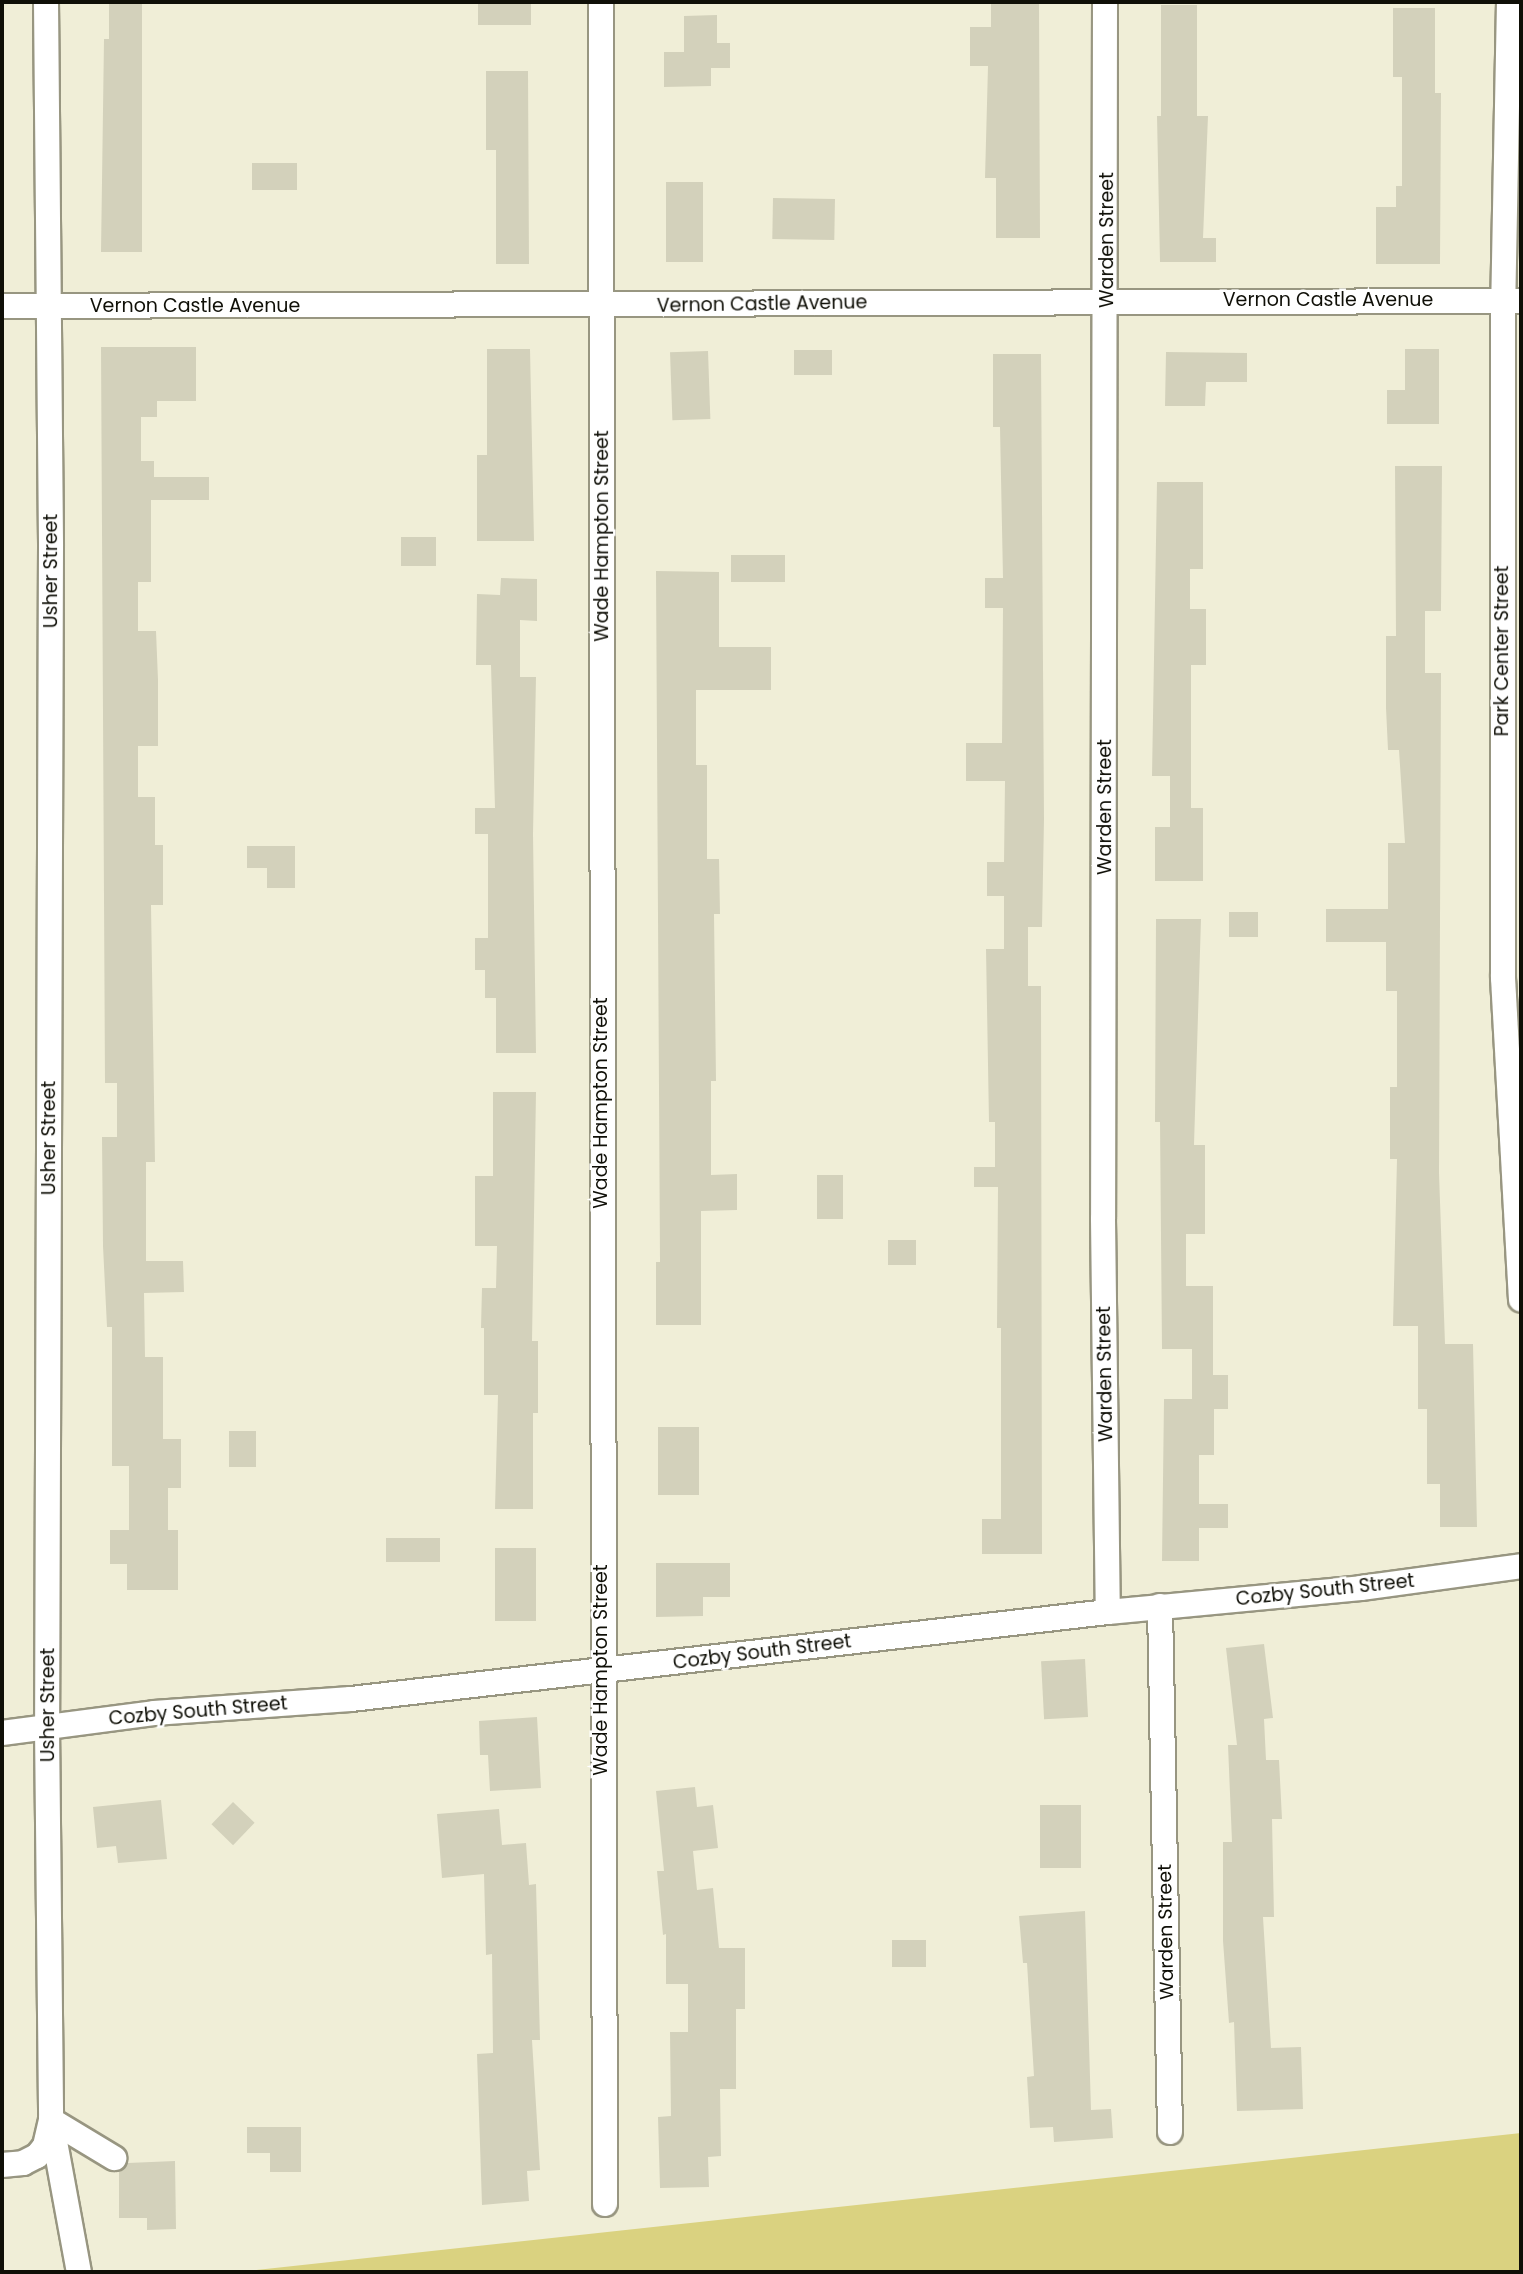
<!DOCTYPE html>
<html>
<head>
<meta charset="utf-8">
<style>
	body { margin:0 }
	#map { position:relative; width:1523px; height:2274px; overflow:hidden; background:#f0eed7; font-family:Poppins,sans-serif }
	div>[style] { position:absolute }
	.green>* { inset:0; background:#dad280 }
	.building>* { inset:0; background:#d3d1bb; transform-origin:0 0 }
	.roads { filter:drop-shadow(2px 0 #989681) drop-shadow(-2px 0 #989681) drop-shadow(0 2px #989681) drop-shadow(0 -2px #989681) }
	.minor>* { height:24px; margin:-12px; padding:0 12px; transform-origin:12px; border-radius:12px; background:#fff }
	span { translate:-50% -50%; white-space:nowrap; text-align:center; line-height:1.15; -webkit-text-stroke:5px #fff; paint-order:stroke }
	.street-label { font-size:19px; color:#0f0f07 }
	.frame { position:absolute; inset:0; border:4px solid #0f0f07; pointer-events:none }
</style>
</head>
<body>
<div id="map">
	<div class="green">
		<div style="clip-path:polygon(1521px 2133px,1521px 2272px,239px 2272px)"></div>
	</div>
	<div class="building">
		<div style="clip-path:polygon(109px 2px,142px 2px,142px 252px,101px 252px,104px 39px,109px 39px)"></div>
		<div style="left:478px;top:2px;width:53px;height:23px"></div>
		<div style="clip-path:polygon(991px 2px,1039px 2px,1040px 238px,996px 238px,996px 178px,985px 178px,988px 66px,970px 66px,970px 27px,991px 27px)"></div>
		<div style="clip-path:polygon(1161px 5px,1197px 5px,1197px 116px,1208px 116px,1203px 238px,1216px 238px,1216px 262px,1160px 262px,1157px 116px,1161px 116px)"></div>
		<div style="clip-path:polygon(1393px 8px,1435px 8px,1435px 93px,1441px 93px,1440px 264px,1376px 264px,1376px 207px,1396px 207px,1396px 186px,1402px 186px,1402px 77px,1393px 77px)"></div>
		<div style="clip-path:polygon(717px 15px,717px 43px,730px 43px,730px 68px,711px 68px,711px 86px,664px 87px,664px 52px,684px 52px,684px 16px)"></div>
		<div style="clip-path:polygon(486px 71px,528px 71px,529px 264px,496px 264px,496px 150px,486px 150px)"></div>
		<div style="left:252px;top:163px;width:45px;height:27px"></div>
		<div style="left:666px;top:182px;width:37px;height:80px"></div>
		<div style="left:773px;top:198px;width:62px;height:41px;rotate:1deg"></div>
		<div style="clip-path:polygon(101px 347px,196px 347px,196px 401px,157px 401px,157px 417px,141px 417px,141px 461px,154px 461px,154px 477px,209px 477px,209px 500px,151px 500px,151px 582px,138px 582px,138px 631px,156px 631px,158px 680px,158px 746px,138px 746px,138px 797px,155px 797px,155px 845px,163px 845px,163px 905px,151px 905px,155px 1162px,146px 1162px,146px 1261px,183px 1261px,184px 1292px,144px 1293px,145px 1357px,163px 1357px,163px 1439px,181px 1439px,181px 1488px,168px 1488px,168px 1530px,178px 1530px,178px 1590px,127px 1590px,127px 1564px,110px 1564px,110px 1530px,129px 1530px,129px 1466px,112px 1466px,112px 1327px,107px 1327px,103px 1246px,102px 1137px,117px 1137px,117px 1083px,105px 1083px)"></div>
		<div style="clip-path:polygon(487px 349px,530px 349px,534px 541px,477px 541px,477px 455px,487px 455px)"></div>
		<div style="clip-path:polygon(1405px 349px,1439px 349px,1439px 424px,1387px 424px,1387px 390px,1405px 390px)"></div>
		<div style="left:794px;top:350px;width:38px;height:25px"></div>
		<div style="left:708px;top:351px;width:68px;height:38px;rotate:88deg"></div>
		<div style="clip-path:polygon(1166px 352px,1247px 353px,1247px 382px,1206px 382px,1205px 406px,1165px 406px)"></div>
		<div style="clip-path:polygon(993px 354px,1041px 354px,1044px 819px,1042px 927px,1028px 927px,1028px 986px,1041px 986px,1042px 1554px,982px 1554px,982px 1519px,1001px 1519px,1001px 1328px,997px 1328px,998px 1187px,974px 1187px,974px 1167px,995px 1167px,995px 1122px,989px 1122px,986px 949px,1004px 949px,1004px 896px,987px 896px,987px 862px,1004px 862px,1005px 781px,966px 781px,966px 743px,1002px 743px,1003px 608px,985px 608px,985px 578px,1003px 578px,1000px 427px,993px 427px)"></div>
		<div style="clip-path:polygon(1395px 466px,1442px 466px,1441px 611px,1425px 611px,1425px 673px,1441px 673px,1439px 1173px,1445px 1344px,1473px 1344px,1477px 1527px,1440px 1527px,1440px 1484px,1427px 1484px,1427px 1409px,1418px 1409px,1418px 1326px,1393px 1326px,1397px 1159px,1390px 1159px,1390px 1087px,1397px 1087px,1397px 991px,1386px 991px,1386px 942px,1326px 942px,1326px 909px,1388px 909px,1388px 843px,1405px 843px,1399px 750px,1388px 750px,1386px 708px,1386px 636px,1396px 636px)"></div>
		<div style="clip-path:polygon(1157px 482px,1203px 482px,1203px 569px,1190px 569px,1190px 609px,1206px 609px,1206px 665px,1191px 665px,1191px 808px,1203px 808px,1203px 881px,1155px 881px,1155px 827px,1170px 827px,1170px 776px,1152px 776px)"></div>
		<div style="left:401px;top:537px;width:35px;height:29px"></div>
		<div style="left:731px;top:555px;width:54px;height:27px"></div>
		<div style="clip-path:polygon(656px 571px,719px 572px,719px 647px,771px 647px,771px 690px,696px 690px,696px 765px,707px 765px,707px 859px,719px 859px,720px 914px,714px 914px,716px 1081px,711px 1081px,711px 1175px,737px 1174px,737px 1210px,701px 1211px,701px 1325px,656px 1325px,656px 1262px,660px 1262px)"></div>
		<div style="clip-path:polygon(501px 578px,537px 579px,537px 621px,520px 620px,520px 677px,536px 677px,533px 834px,536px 1053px,496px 1053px,496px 998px,485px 998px,485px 970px,475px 970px,475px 938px,488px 938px,488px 834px,475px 834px,475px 808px,495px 808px,491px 665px,476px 665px,477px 594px,500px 595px)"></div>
		<div style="clip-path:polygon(247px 846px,295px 846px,295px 888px,267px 888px,267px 868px,247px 868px)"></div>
		<div style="left:1229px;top:912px;width:29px;height:25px"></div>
		<div style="clip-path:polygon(1156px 919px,1201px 919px,1194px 1145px,1205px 1145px,1205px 1234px,1186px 1234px,1186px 1286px,1213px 1286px,1213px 1375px,1228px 1375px,1228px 1409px,1214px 1409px,1214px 1455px,1199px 1455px,1199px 1504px,1228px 1504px,1228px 1528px,1199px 1528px,1199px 1561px,1162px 1561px,1164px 1399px,1192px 1399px,1192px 1349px,1162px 1349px,1160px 1122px,1155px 1122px)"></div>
		<div style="clip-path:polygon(493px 1092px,536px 1092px,532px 1341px,538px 1341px,538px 1413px,533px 1413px,533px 1509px,495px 1509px,498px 1395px,484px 1395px,484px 1328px,481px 1328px,482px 1288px,496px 1288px,497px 1246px,475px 1246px,475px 1176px,493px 1176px)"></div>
		<div style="left:817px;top:1175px;width:26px;height:44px"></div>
		<div style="left:888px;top:1240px;width:28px;height:25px"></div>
		<div style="left:658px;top:1427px;width:41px;height:68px"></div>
		<div style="left:229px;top:1431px;width:27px;height:36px"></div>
		<div style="left:386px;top:1538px;width:54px;height:24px"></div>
		<div style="left:495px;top:1548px;width:41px;height:73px"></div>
		<div style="clip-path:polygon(656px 1563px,730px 1563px,730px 1597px,703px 1597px,703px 1616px,656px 1617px)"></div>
		<div style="clip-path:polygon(1264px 1644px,1273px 1718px,1264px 1719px,1266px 1760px,1279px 1760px,1282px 1819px,1272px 1819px,1274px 1917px,1263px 1917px,1271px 2048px,1301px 2047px,1303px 2109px,1237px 2111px,1234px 2022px,1229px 2023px,1223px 1941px,1223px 1842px,1232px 1842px,1228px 1745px,1237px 1745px,1226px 1648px)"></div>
		<div style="left:1085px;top:1659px;width:58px;height:44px;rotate:87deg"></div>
		<div style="clip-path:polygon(537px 1717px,541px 1788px,490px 1791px,488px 1755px,480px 1755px,479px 1721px)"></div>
		<div style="clip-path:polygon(695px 1787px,697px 1807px,713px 1805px,718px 1848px,693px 1851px,697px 1890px,713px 1888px,719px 1948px,745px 1948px,745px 2009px,736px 2009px,736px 2089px,720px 2089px,721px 2156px,708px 2157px,709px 2187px,660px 2188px,658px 2117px,671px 2116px,670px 2032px,688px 2032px,688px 1984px,666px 1984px,666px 1934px,663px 1935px,657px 1871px,664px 1871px,656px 1791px)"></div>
		<div style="clip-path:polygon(161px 1800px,167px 1859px,118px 1863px,116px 1846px,97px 1848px,93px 1807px)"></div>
		<div style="left:233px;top:1802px;width:30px;height:31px;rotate:44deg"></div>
		<div style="left:1040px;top:1805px;width:41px;height:63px"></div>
		<div style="clip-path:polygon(499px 1809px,502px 1845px,526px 1843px,529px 1885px,536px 1884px,540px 2040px,532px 2040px,540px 2170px,527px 2171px,529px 2201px,482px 2205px,477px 2054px,493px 2053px,492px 1954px,486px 1955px,484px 1874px,442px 1878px,437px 1814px)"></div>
		<div style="clip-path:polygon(1085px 1911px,1091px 2110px,1111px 2109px,1113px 2138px,1054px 2142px,1053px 2127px,1030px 2128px,1027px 2077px,1034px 2076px,1027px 1963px,1023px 1963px,1019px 1916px)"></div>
		<div style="left:892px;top:1940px;width:34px;height:27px"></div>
		<div style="clip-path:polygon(247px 2127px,301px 2127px,301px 2172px,270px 2172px,270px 2153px,247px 2153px)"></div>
		<div style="clip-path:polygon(175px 2161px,176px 2229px,147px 2230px,147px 2218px,119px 2218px,119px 2172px,128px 2163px)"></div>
	</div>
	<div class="roads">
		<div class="minor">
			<div style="left:46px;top:2px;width:545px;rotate:89.47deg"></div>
			<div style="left:51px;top:547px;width:1180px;rotate:90.19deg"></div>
			<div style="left:47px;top:1727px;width:393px;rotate:89.4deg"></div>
			<div style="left:51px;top:2120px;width:155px;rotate:79.6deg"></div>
			<div style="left:601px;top:2px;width:2202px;rotate:89.9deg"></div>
			<div style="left:1105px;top:2px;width:1217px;rotate:90.09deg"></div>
			<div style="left:1103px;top:1219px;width:393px;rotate:89.3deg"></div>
			<div style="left:1509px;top:2px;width:299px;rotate:91.1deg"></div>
			<div style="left:1503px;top:301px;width:677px;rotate:90deg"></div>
			<div style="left:1503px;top:978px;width:322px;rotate:86.8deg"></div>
			<div style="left:2px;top:306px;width:1519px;rotate:-0.19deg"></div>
			<div style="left:1160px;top:1606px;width:526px;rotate:88.91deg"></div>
			<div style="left:2px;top:1733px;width:153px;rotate:-7.5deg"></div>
			<div style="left:154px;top:1713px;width:197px;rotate:-4.1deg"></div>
			<div style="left:351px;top:1699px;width:762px;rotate:-6.56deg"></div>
			<div style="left:1108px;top:1612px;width:254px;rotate:-5.4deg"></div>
			<div style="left:1361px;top:1588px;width:162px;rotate:-7.8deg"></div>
			<div style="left:2px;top:2165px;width:21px;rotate:-5deg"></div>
			<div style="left:23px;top:2163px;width:16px;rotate:-27deg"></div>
			<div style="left:37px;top:2156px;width:13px;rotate:-51deg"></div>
			<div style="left:45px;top:2146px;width:27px;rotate:-77deg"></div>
			<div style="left:51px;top:2120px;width:74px;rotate:31.1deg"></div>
		</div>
	</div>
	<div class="street-label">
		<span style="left:1107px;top:240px;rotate:-90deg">Warden Street</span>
		<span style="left:1328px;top:300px">Vernon Castle Avenue</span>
		<span style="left:762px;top:304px;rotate:-1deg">Vernon Castle Avenue</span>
		<span style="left:195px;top:306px">Vernon Castle Avenue</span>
		<span style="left:602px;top:536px;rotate:-90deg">Wade Hampton Street</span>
		<span style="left:51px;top:571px;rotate:-90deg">Usher Street</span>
		<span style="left:1502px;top:651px;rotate:-90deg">Park Center Street</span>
		<span style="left:1105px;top:807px;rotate:-90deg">Warden Street</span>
		<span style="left:601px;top:1103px;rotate:-90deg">Wade Hampton Street</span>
		<span style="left:49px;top:1138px;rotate:-90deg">Usher Street</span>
		<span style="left:1105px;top:1374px;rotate:-91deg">Warden Street</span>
		<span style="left:1325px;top:1590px;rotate:-6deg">Cozby South Street</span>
		<span style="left:762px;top:1652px;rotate:-7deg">Cozby South Street</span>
		<span style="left:601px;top:1670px;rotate:-90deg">Wade Hampton Street</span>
		<span style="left:48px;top:1705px;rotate:-90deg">Usher Street</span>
		<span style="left:198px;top:1711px;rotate:-5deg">Cozby South Street</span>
		<span style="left:1166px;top:1932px;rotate:-91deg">Warden Street</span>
	</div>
	<div class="frame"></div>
</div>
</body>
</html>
